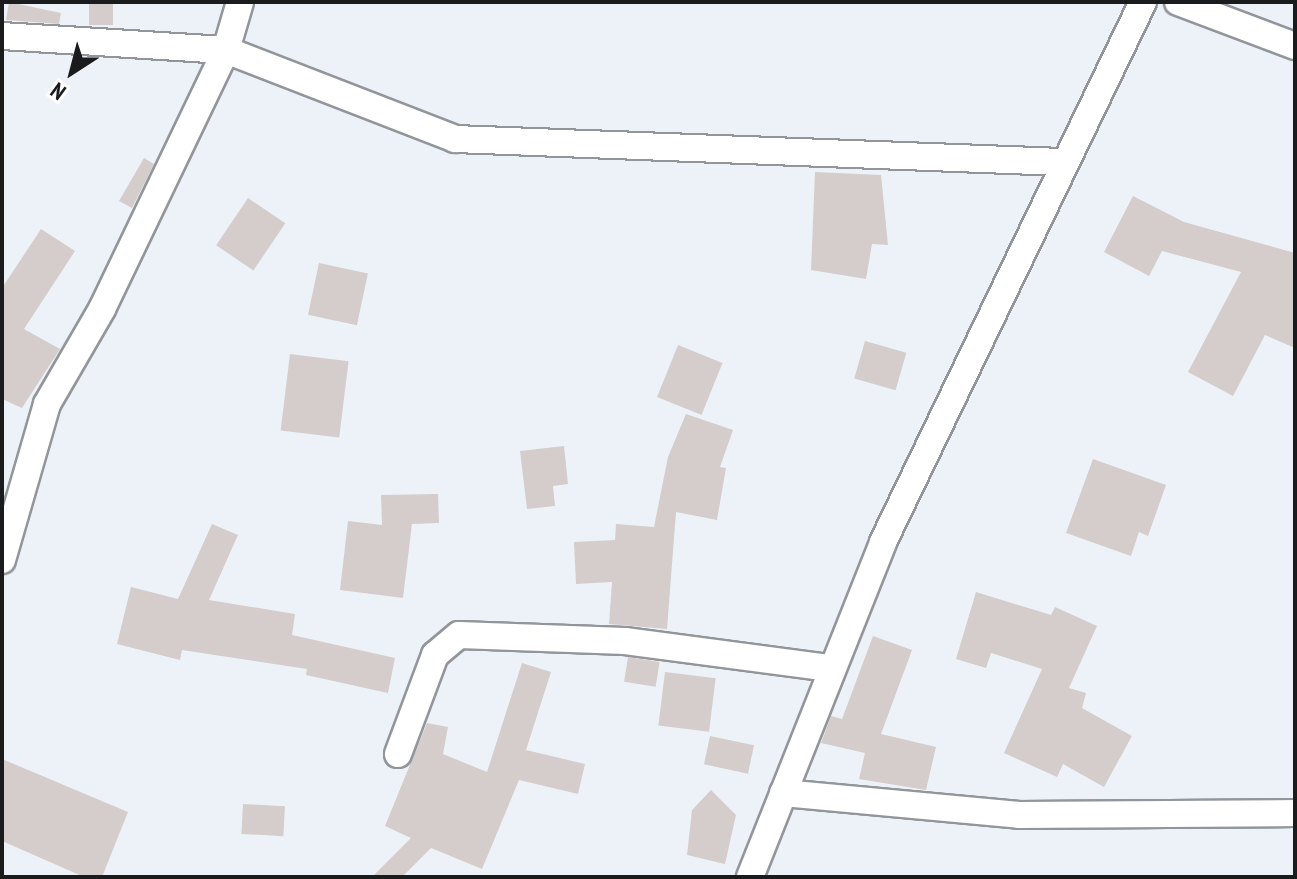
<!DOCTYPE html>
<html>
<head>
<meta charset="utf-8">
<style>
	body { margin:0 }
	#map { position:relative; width:1297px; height:879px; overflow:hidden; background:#edf2f8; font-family:"PT Sans Narrow",sans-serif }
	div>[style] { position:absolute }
	.building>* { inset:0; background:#d4cdcb; transform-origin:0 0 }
	.roads { filter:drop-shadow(2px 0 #92969b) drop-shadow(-2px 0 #92969b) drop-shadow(0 2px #92969b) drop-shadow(0 -2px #92969b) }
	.street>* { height:26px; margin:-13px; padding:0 13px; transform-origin:13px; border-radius:13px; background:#fff }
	span { translate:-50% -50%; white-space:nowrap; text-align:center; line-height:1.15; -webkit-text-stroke:6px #fff; paint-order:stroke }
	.frame { position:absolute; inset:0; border:4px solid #191b1d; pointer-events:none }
	.north { position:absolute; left:32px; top:32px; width:80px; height:80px; -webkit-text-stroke:6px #fff; paint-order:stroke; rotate:216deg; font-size:22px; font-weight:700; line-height:32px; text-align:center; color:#191b1d }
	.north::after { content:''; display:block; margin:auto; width:28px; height:36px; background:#191b1d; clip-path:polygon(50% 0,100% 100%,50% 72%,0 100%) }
</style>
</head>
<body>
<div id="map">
	<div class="building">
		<div style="clip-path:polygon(9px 2px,61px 13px,59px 24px,6px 20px)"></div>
		<div style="left:89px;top:2px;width:24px;height:23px"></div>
		<div style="clip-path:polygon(144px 158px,154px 164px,132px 208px,119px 201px)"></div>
		<div style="clip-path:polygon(815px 172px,881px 175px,888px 245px,872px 244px,866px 279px,811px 270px)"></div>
		<div style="clip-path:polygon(1133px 196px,1184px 222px,1295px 253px,1295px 348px,1265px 335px,1233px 396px,1188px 372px,1241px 272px,1162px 251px,1149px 276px,1104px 252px)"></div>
		<div style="left:248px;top:198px;width:45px;height:57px;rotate:34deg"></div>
		<div style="clip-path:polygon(41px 229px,75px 251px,24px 329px,60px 349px,22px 408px,2px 399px,2px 288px)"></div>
		<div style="left:319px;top:263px;width:50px;height:53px;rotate:12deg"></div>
		<div style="left:865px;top:341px;width:43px;height:39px;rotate:16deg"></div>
		<div style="left:678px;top:345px;width:48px;height:56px;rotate:22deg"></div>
		<div style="left:290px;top:354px;width:59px;height:77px;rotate:7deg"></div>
		<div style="clip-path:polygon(686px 414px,733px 430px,720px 467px,726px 468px,717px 520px,676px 512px,667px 629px,609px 624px,612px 582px,576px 584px,574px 542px,615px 540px,616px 524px,654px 527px,668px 457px)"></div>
		<div style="clip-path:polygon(564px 446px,568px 484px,553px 486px,555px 506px,527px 509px,520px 451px)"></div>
		<div style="clip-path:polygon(1093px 459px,1166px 485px,1148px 536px,1139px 532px,1131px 556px,1066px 533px)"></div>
		<div style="clip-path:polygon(438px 494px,439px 523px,412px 524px,403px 598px,340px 590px,348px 521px,382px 525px,381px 495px)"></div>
		<div style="clip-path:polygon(212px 524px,238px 535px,209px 600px,295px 614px,292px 635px,395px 658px,388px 693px,306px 675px,307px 669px,182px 650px,180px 660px,117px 644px,131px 587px,178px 599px)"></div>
		<div style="clip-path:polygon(976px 592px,1051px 615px,1055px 607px,1097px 626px,1069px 688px,1086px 693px,1082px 708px,1132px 736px,1104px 787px,1063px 764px,1057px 777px,1004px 753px,1042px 669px,991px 653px,986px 668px,956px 659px)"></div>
		<div style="clip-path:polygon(873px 636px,912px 650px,881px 734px,936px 747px,926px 790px,859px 779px,865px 753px,821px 743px,831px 716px,842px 719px)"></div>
		<div style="left:628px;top:657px;width:32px;height:25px;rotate:9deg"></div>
		<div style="clip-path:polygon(522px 663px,551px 672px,526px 750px,585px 764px,578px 794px,519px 780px,482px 869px,431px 848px,402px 877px,372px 877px,411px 838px,385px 826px,427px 723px,448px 727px,443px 754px,487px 772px)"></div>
		<div style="left:665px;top:672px;width:51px;height:54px;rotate:7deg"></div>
		<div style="left:710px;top:736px;width:45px;height:29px;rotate:12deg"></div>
		<div style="clip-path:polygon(2px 759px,128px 812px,102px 877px,84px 877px,2px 841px)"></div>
		<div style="clip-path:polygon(711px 790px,736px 815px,725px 864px,687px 855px,692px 810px)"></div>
		<div style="left:243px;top:804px;width:42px;height:30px;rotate:3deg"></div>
	</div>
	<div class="roads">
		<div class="street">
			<div style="left:1178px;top:2px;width:125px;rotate:20.6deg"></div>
			<div style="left:2px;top:36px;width:224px;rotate:3.6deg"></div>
			<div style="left:226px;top:50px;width:246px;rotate:21.2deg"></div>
			<div style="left:455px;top:139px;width:607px;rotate:2.17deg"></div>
			<div style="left:2px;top:560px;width:162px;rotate:-73.9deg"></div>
			<div style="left:47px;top:404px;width:110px;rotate:-59.9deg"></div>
			<div style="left:102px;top:309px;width:287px;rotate:-64.4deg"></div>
			<div style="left:226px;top:50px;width:50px;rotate:-73.7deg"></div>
			<div style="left:398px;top:754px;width:106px;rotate:-69.5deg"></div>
			<div style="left:435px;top:655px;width:31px;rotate:-40deg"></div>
			<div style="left:459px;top:635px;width:166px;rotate:2.1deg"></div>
			<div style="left:625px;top:641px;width:207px;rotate:7.5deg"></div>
			<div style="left:783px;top:793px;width:237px;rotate:5.3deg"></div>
			<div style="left:1019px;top:815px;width:276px;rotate:-0.4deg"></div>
			<div style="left:750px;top:877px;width:360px;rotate:-68.3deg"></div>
			<div style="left:883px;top:542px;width:599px;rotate:-64.29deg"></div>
		</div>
	</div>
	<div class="frame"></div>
	<div class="north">N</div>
</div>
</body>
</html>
